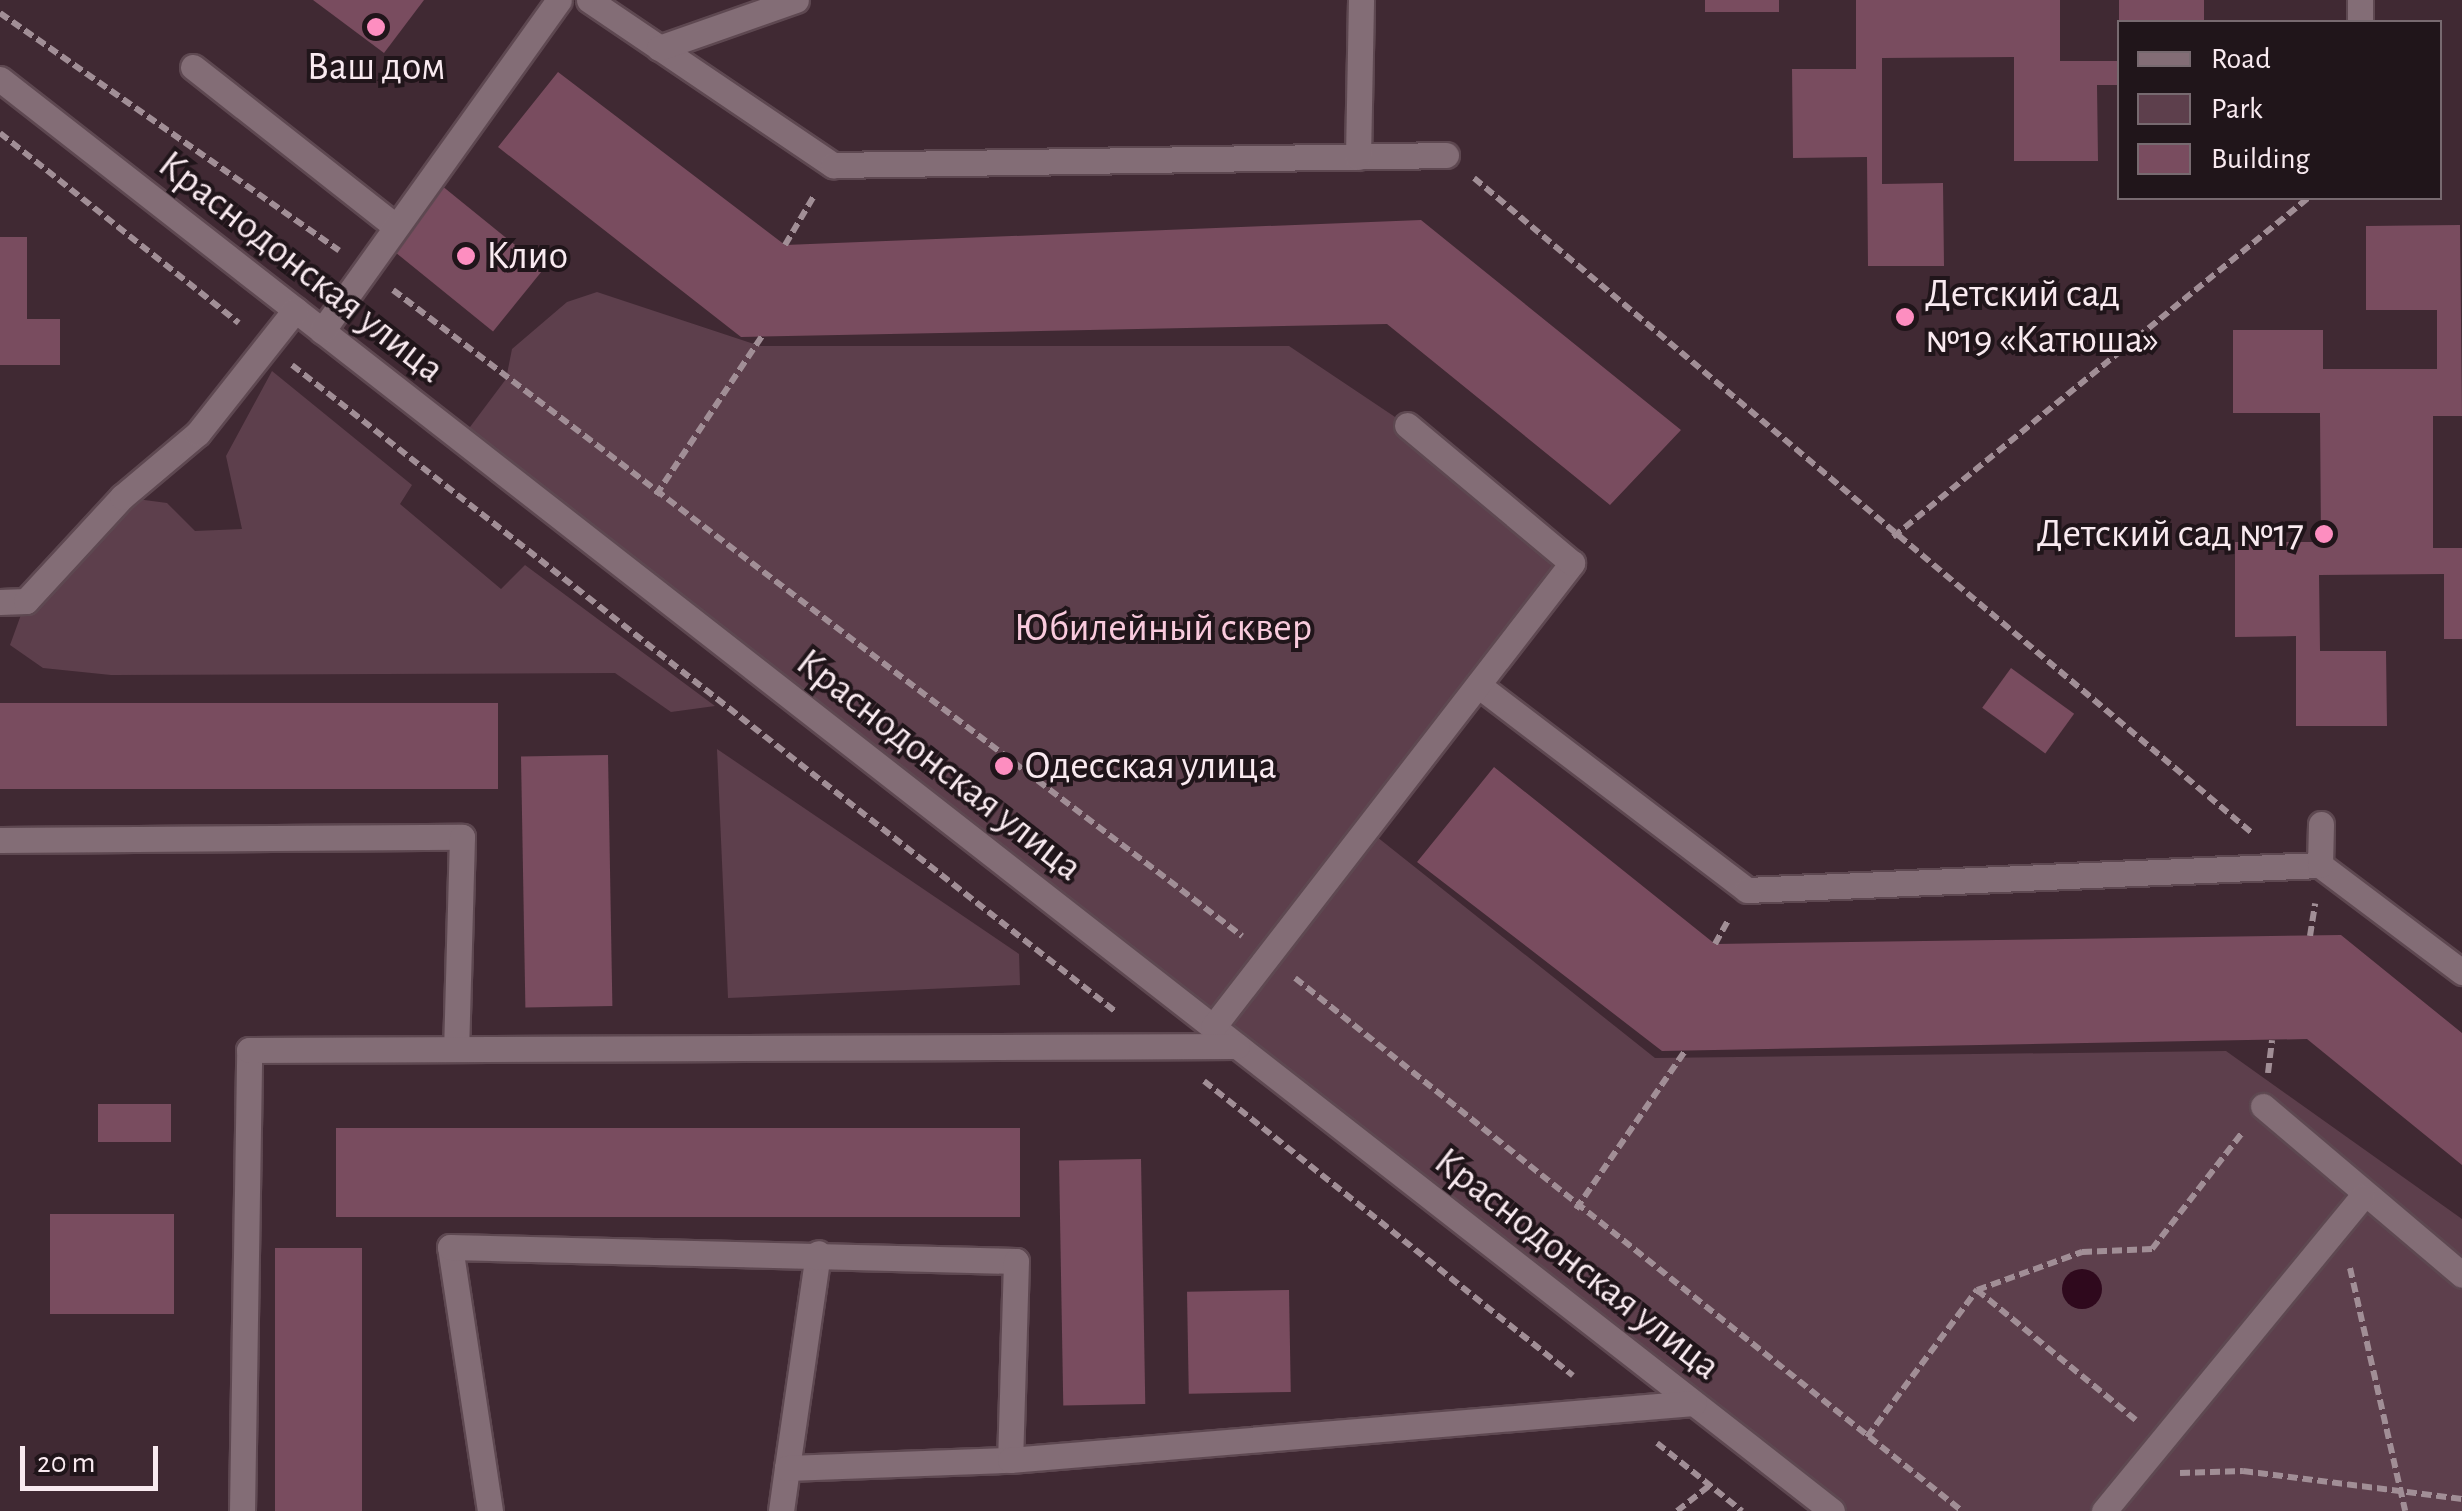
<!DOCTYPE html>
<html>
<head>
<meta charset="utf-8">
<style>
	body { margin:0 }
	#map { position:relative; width:2462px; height:1511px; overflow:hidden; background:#402933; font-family:"Alegreya Sans",sans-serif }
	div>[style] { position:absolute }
	.green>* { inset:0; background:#5d3f4c }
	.water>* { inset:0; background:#2f091d }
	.round { border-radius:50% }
	.building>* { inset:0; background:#794c5f; transform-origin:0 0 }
	.path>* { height:6px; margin-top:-3px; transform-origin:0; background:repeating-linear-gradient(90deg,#a18e96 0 10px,transparent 0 15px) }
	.roads { filter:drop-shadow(2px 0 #5e4851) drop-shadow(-2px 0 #5e4851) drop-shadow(0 2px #5e4851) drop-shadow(0 -2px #5e4851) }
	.minor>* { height:25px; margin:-12.5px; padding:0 12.5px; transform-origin:12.5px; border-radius:12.5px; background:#836d76 }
	.dots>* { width:28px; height:28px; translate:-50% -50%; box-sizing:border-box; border:5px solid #20151a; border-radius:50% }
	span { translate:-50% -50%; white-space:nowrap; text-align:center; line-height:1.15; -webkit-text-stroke:8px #20151a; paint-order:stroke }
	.poi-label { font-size:40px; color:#f9eaf0 }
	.left { translate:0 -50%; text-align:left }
	.right { translate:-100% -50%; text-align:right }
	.street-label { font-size:40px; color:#f9eaf0 }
	.park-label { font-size:40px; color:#f9cadd }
	.legend { position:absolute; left:2117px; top:20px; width:325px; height:180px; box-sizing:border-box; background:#20151a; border:2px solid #776a70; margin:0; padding:12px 18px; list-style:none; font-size:30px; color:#f9eaf0 }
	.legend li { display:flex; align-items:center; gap:20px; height:50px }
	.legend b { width:50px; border:2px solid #776a70 }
	.scale { position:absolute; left:20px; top:1446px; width:138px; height:45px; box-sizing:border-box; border:5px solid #f9eaf0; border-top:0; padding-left:12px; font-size:30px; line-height:35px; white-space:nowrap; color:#f9eaf0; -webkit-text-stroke:8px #20151a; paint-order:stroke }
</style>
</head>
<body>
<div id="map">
	<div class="green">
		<div style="clip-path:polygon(597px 292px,760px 346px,1289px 346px,1407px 425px,1572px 563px,1367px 829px,1655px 1058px,2226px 1051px,2462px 1219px,2462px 1511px,1832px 1511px,461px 439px,506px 379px,512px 349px,567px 302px)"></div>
		<div style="clip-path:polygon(272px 371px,412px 485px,400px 504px,501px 589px,525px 565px,715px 706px,671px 712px,615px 673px,111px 675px,43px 668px,10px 645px,26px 601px,122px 497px,167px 503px,195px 531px,242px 529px,226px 456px)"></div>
		<div style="clip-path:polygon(717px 749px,1019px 954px,1020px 985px,728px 998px)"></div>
	</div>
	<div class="water">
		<div class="round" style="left:2062px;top:1269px;width:40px;height:40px"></div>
	</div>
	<div class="building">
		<div style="clip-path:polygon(313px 0,424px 0,384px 53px)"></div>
		<div style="left:1705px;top:0;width:74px;height:12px"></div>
		<div style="clip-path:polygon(1856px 0,2060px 0,2060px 61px,2120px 61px,2120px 85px,2097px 85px,2098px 161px,2014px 161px,2014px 57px,1882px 58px,1882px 184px,1943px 183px,1944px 266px,1868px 266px,1867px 157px,1793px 158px,1792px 69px,1856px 69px)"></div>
		<div style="left:2119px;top:0;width:85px;height:22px"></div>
		<div style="clip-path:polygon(558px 72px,785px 245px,1421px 220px,1681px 430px,1610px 505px,1387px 324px,741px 337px,498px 147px)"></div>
		<div style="left:436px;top:181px;width:139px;height:81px;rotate:39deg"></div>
		<div style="clip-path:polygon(2460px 225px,2462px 416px,2433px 416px,2433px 548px,2462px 548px,2462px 639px,2444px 639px,2444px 574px,2319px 575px,2320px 651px,2386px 651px,2387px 726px,2296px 726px,2296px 636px,2235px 637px,2235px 542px,2321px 542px,2320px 413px,2233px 413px,2233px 330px,2323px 330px,2323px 369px,2437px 369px,2437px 310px,2366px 310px,2366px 226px)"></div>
		<div style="clip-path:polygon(0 237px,27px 237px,27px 319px,60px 319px,60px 365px,0 365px)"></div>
		<div style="left:2011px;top:668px;width:78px;height:49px;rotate:36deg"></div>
		<div style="left:498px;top:703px;width:86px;height:498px;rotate:90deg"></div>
		<div style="left:608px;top:755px;width:251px;height:87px;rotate:89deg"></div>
		<div style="clip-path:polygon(1494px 767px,1715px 944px,2341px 935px,2462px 1033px,2462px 1165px,2307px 1039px,1662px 1051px,1417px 862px)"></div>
		<div style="left:98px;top:1104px;width:73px;height:38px"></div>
		<div style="left:336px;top:1128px;width:684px;height:89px"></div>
		<div style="left:1141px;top:1159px;width:245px;height:82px;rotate:89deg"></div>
		<div style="left:174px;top:1214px;width:100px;height:124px;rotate:90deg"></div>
		<div style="left:362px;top:1248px;width:263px;height:87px;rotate:90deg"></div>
		<div style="left:1289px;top:1290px;width:102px;height:102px;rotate:89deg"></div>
	</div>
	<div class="path">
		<div style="left:0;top:13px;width:414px;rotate:35deg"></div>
		<div style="left:0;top:133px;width:305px;rotate:38.5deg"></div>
		<div style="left:1474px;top:178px;width:1017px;rotate:40.09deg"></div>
		<div style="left:785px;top:245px;width:59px;rotate:-59.5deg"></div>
		<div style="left:393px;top:290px;width:1067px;rotate:37.27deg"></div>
		<div style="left:292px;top:365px;width:1048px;rotate:38.14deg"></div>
		<div style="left:656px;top:495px;width:191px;rotate:-56.3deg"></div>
		<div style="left:1893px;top:537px;width:536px;rotate:-39.24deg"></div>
		<div style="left:2310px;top:936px;width:33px;rotate:-81deg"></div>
		<div style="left:1715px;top:944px;width:29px;rotate:-61deg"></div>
		<div style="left:1295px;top:978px;width:854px;rotate:38.63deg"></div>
		<div style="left:2268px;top:1073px;width:33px;rotate:-83deg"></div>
		<div style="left:1204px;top:1081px;width:472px;rotate:38.6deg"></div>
		<div style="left:1576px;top:1209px;width:192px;rotate:-55.4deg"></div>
		<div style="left:2350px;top:1268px;width:249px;rotate:77.2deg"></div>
		<div style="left:1977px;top:1290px;width:112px;rotate:-19.9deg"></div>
		<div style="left:2082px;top:1252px;width:70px;rotate:-2.5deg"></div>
		<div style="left:2152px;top:1249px;width:147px;rotate:-52.2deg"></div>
		<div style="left:1867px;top:1437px;width:184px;rotate:-53.2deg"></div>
		<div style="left:1977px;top:1290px;width:205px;rotate:39.3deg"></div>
		<div style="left:1657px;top:1443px;width:109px;rotate:38.7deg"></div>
		<div style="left:2180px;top:1473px;width:63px;rotate:-1.8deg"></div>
		<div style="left:2243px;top:1471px;width:221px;rotate:7.3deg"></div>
		<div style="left:1677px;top:1511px;width:42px;rotate:-38.2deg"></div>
	</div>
	<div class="roads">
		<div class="minor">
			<div style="left:589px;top:0;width:295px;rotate:34.1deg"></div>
			<div style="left:833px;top:165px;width:613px;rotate:-0.93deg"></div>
			<div style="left:2360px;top:0;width:22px;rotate:90deg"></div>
			<div style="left:659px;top:48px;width:145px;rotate:-19.3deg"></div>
			<div style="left:193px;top:67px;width:256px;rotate:38.2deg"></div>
			<div style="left:0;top:79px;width:2325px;rotate:38.01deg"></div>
			<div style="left:1358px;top:157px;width:157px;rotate:-88.9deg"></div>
			<div style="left:322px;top:331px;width:407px;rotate:-54.4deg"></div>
			<div style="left:0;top:602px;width:26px;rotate:-2deg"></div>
			<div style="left:26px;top:601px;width:142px;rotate:-47.3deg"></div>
			<div style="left:122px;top:497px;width:99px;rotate:-40.1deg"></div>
			<div style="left:198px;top:433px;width:157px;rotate:-51.7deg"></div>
			<div style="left:1478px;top:685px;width:338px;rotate:37.3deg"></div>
			<div style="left:1747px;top:890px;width:574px;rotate:-2.5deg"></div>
			<div style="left:2320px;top:865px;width:178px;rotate:37deg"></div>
			<div style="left:0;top:840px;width:462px;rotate:-0.4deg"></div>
			<div style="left:462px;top:837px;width:212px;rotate:91.6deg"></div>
			<div style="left:2320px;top:865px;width:41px;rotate:-88.6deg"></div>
			<div style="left:1213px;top:1027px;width:587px;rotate:-52.27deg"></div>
			<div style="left:1572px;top:563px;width:215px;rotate:-140.1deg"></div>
			<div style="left:2263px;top:1106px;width:261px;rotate:40.3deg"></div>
			<div style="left:787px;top:1468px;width:217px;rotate:-81.8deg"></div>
			<div style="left:242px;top:1511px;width:461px;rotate:-89.1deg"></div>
			<div style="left:249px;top:1050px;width:988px;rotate:-0.23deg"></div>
			<div style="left:490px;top:1511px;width:267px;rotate:-98.6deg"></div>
			<div style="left:450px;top:1247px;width:566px;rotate:1.42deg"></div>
			<div style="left:1016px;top:1261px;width:199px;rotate:91.7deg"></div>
			<div style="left:781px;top:1511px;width:43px;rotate:-82.1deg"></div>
			<div style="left:787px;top:1468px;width:223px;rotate:-2.1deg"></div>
			<div style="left:1010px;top:1460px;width:686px;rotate:-4.76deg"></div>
			<div style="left:2104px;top:1511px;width:406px;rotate:-50.6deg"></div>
		</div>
	</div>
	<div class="dots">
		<div style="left:376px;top:27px;background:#fd8ec0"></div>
		<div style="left:466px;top:256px;background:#fd8ec0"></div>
		<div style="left:1905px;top:317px;background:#fd8ec0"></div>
		<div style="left:2324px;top:534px;background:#fd8ec0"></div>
		<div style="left:1004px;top:766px;background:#fd8ec0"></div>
	</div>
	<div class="poi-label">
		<span style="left:376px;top:67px">Ваш дом</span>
		<span class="left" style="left:486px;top:256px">Клио</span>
		<span class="left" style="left:1925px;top:317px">Детский сад<br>№19 «Катюша»</span>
		<span class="right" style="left:2304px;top:534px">Детский сад №17</span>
		<span class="left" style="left:1024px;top:766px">Одесская улица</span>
	</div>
	<div class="street-label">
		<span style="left:301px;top:267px;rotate:38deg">Краснодонская улица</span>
		<span style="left:939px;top:765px;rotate:38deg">Краснодонская улица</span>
		<span style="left:1577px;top:1264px;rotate:38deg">Краснодонская улица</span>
	</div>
	<div class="park-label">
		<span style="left:1163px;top:628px">Юбилейный сквер</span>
	</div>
	<ul class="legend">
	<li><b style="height:12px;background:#836d76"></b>Road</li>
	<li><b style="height:28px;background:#5d3f4c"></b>Park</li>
	<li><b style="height:28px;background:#794c5f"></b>Building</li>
	</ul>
	<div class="scale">20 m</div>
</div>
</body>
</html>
